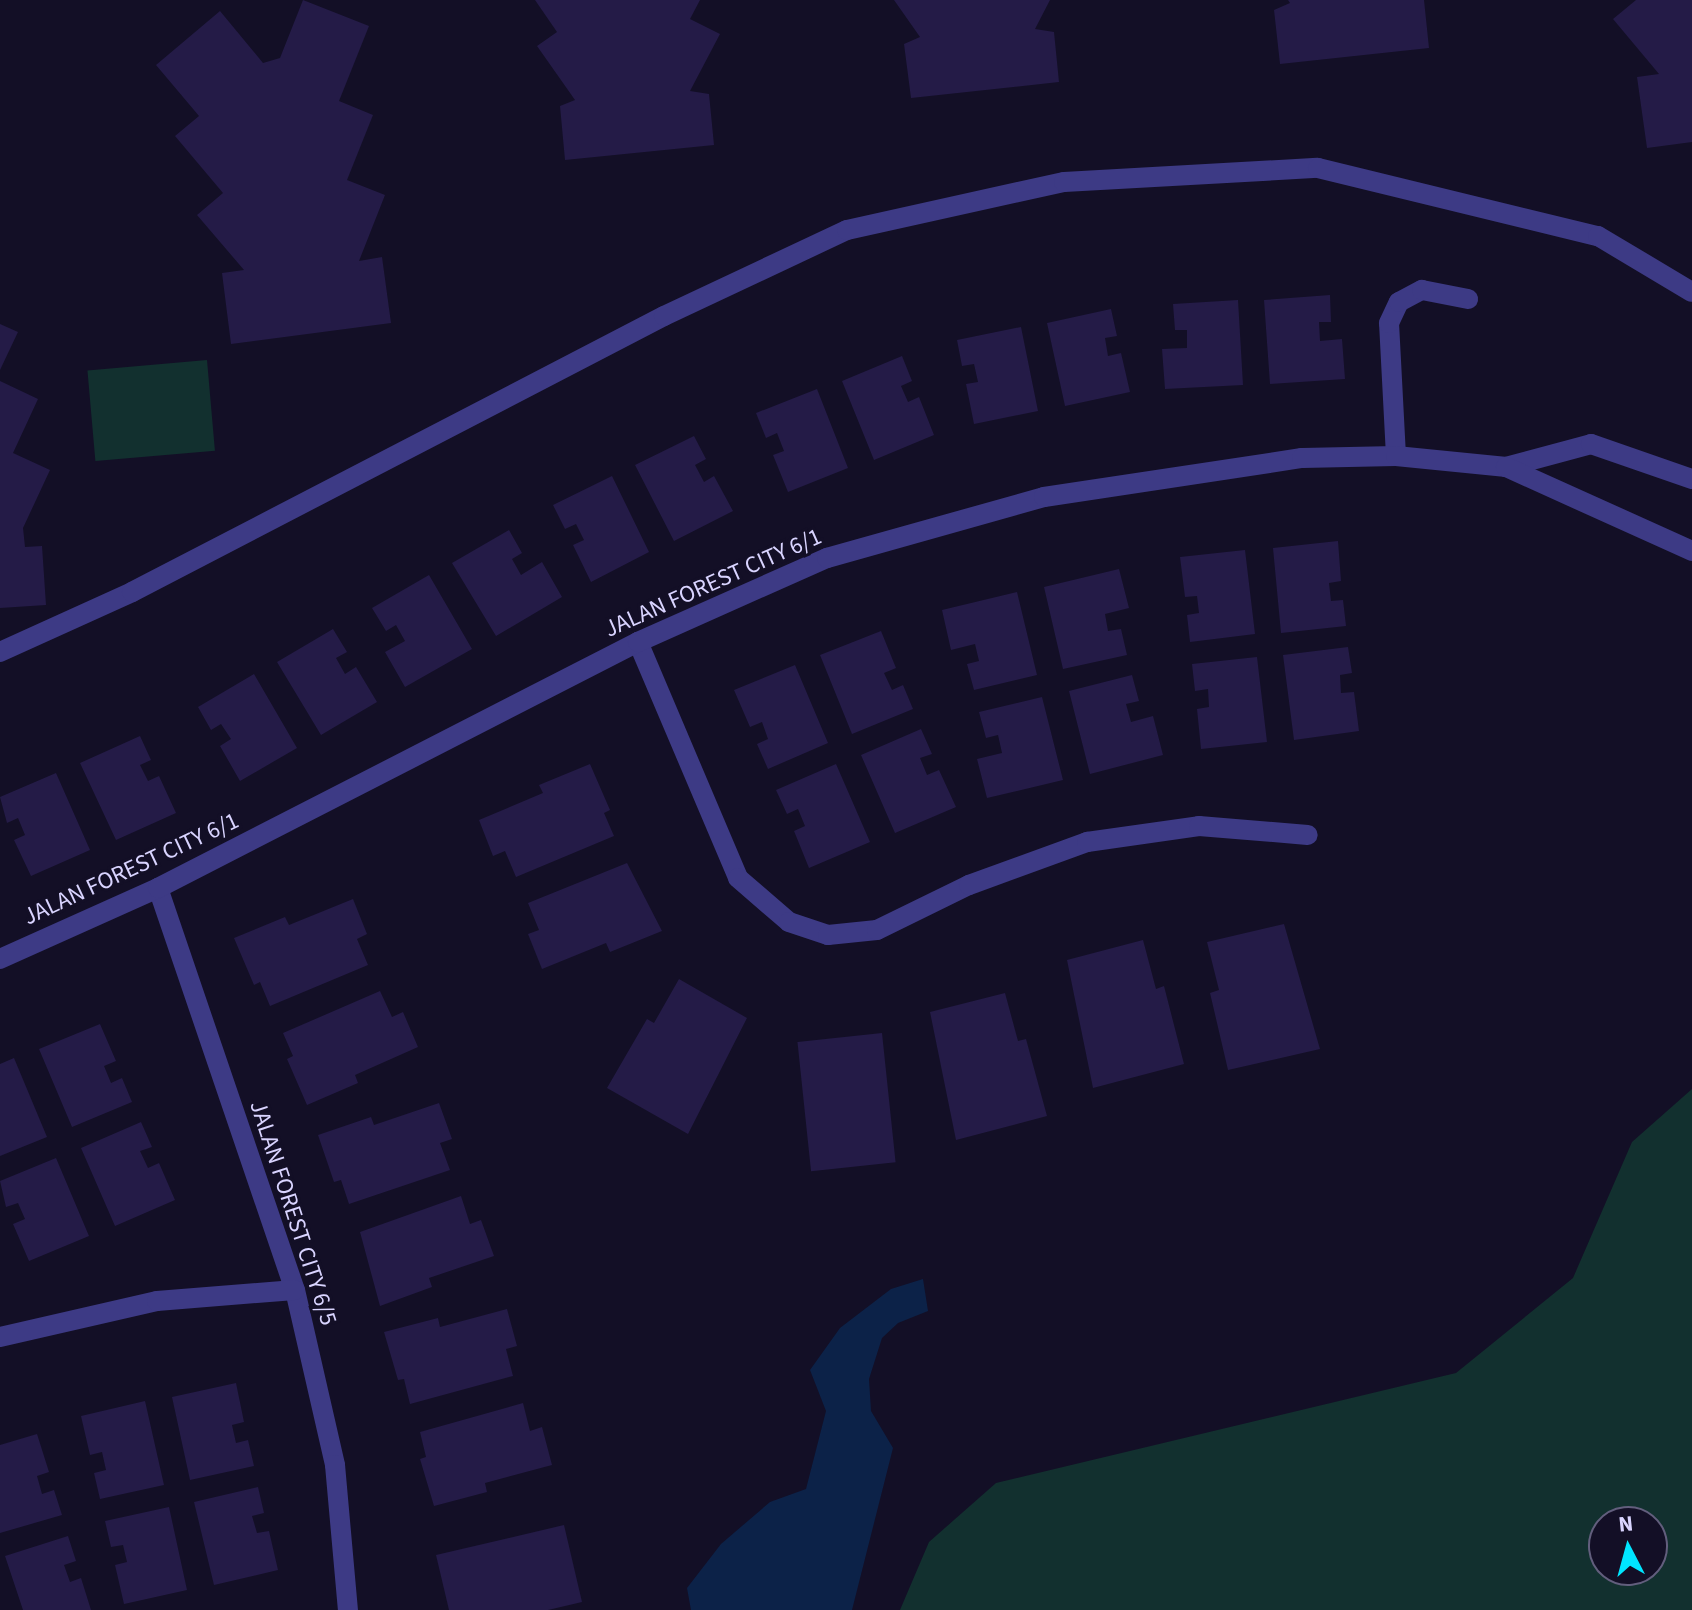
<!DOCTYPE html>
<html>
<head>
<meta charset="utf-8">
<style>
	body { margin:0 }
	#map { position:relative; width:1692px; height:1610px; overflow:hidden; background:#130f26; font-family:"Source Sans 3",sans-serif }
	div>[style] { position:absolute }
	.green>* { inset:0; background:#12302f; transform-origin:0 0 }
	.water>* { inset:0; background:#0c2248 }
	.building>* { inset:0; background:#241b47; transform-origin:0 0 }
	.service>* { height:20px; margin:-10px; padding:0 10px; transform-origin:10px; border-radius:10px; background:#3d3a85 }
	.minor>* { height:20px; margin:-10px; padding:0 10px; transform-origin:10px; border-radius:10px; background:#3d3a85 }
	span { translate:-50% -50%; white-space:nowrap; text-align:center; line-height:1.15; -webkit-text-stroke:6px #130f26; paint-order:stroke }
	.street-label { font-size:24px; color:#d9d4ff }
	.north { position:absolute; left:1588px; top:1506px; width:80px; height:80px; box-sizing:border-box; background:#130f26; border:2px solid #625e7d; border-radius:50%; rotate:354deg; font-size:22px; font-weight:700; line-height:32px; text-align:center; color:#d9d4ff }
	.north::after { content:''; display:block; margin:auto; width:28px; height:36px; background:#00e5ff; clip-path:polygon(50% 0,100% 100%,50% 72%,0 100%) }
</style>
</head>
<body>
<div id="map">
	<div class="green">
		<div style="left:207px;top:360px;width:91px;height:120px;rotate:85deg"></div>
		<div style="clip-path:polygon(evenodd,1692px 1089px,1692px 1610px,900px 1610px,929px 1542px,996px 1483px,1456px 1373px,1573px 1278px,1632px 1142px,1692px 1089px,1652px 1522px,1652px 1570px,1604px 1570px,1604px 1522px,1652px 1522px)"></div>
	</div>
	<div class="water">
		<div style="clip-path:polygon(923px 1279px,928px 1311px,898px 1323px,882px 1338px,869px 1379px,871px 1411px,893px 1448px,852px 1610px,691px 1610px,687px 1588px,721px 1544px,770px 1502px,806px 1489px,826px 1411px,810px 1370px,840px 1328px,891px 1289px)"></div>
	</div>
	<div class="building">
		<div style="clip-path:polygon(303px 0,369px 26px,339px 101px,373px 115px,347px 180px,385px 195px,359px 261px,382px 257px,391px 323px,231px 344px,222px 273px,244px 270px,197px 215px,223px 193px,175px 136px,199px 116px,156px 65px,220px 11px,263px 63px,280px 58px)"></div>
		<div style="clip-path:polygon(535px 0,700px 0,690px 19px,720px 34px,690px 91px,709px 94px,714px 145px,565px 160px,560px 106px,575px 100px,537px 46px,557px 32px)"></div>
		<div style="clip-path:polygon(894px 0,1050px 0,1035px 29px,1054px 32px,1059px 82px,911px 98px,904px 44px,920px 37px)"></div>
		<div style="clip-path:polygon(1288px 0,1424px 0,1429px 48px,1280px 64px,1274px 10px,1290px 3px)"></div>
		<div style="clip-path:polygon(1636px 0,1692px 0,1692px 142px,1647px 148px,1637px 77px,1659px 74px,1613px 19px)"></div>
		<div style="clip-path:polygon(1330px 295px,1331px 322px,1319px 322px,1320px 341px,1342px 339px,1345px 379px,1270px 384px,1264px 300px)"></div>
		<div style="clip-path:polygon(1238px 300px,1243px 385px,1165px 389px,1162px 349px,1187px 348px,1187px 330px,1175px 330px,1173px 304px)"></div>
		<div style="clip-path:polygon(1111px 309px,1117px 336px,1105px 338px,1108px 356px,1121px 353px,1130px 392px,1065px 406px,1047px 323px)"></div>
		<div style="clip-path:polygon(0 324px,18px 332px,0 370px)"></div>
		<div style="clip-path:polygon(1021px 327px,1038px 411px,974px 424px,966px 384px,978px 382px,974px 364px,962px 366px,957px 340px)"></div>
		<div style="clip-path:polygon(902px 356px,912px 381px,901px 386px,908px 402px,919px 397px,934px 435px,874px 460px,842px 381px)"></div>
		<div style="clip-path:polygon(0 381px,38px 399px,13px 453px,50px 470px,23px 528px,25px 547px,42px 546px,46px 605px,0 608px)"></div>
		<div style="clip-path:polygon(817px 389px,848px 468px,788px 492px,773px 455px,784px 451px,777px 433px,766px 438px,756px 413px)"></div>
		<div style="clip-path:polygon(694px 436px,706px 459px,695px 465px,704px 482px,714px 476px,733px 511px,674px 541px,635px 465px)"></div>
		<div style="clip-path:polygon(612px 476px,649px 552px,591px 582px,573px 545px,584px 540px,576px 524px,565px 529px,553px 505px)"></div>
		<div style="clip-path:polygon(509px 530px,522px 553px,512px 559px,521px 575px,542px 562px,562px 597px,496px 636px,452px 563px)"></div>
		<div style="clip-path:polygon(1338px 541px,1341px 581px,1329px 583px,1331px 601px,1343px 600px,1346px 626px,1281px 633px,1273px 548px)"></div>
		<div style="clip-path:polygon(1245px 550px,1255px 634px,1190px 642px,1187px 615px,1199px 613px,1197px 596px,1185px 597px,1180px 557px)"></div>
		<div style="clip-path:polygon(1119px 569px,1129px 608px,1105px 614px,1108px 631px,1121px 629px,1127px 655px,1063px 669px,1044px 587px)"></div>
		<div style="clip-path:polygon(429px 575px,472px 649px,405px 687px,385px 652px,405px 641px,396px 625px,386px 631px,372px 608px)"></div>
		<div style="clip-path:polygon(1017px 592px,1037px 675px,974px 690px,967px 664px,979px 661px,975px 644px,951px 650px,942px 610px)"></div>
		<div style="clip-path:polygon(333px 629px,347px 652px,336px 658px,345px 674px,356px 667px,377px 702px,321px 735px,277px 662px)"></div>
		<div style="clip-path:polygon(881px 631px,896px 668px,884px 673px,892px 690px,903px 685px,913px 709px,852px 734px,820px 655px)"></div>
		<div style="clip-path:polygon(1348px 647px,1352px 673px,1340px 675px,1341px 693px,1354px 692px,1359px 731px,1294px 740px,1283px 655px)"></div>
		<div style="clip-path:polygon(1257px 657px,1267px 742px,1201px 749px,1197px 709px,1209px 707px,1208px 689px,1195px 691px,1192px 664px)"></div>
		<div style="clip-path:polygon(795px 665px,828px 743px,768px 769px,757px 744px,768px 739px,762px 722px,750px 727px,734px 690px)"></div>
		<div style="clip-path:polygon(254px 674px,297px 748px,240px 781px,220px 746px,231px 739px,221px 724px,211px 730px,198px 707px)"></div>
		<div style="clip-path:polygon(1132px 675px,1139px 701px,1126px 704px,1131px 722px,1153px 716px,1163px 755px,1090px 774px,1069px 691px)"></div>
		<div style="clip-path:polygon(1042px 697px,1063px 780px,987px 798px,977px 759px,1002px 753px,998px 735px,986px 738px,979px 712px)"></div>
		<div style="clip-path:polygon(921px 729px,932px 754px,920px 758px,927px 775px,939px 770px,956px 807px,895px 833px,861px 755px)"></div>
		<div style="clip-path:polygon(140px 736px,151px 760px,140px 765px,148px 781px,159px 776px,176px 813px,116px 840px,80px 763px)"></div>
		<div style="clip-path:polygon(590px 764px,610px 810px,604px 813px,614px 836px,516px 877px,505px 851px,493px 856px,479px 820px,543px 793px,539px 785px)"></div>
		<div style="clip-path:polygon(836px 764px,870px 842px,809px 868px,794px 831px,805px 826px,798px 809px,787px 814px,776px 790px)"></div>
		<div style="clip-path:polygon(56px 773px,90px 850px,31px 876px,14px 840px,25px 835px,18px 818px,7px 823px,0 797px)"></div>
		<div style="clip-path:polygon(627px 863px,662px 931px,610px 952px,606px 943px,542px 969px,528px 934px,539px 930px,528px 903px)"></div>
		<div style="clip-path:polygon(353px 899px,367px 934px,357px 939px,368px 965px,270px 1006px,260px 982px,254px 985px,234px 938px,285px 917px,289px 925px)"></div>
		<div style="clip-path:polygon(1284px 924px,1320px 1049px,1228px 1070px,1210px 993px,1219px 990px,1207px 942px)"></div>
		<div style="clip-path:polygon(1143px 940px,1156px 989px,1164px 986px,1184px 1064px,1093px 1088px,1067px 960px)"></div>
		<div style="clip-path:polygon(679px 979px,747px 1018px,688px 1134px,607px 1088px,647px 1019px,654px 1023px)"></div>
		<div style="clip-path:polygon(380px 991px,392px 1017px,403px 1012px,418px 1047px,355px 1075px,358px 1083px,307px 1105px,287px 1059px,293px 1056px,283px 1033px)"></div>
		<div style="clip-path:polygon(1005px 993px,1018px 1041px,1026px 1039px,1047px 1116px,956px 1140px,930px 1012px)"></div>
		<div style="clip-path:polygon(100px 1024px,116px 1061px,104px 1066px,111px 1083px,122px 1078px,132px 1102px,72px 1127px,39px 1049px)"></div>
		<div style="left:882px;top:1033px;width:130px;height:85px;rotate:84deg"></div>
		<div style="clip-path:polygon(14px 1058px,47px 1137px,0 1156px,0 1064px)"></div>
		<div style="clip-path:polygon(439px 1103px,452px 1139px,440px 1143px,450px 1170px,349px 1204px,341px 1180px,334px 1182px,318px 1135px,371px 1117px,374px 1125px)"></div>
		<div style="clip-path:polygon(141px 1122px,152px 1147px,140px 1151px,148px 1168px,159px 1163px,175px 1200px,115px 1226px,81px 1148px)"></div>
		<div style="clip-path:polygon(56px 1158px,89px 1236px,29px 1261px,13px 1224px,25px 1219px,18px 1203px,6px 1207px,0 1181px)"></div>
		<div style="clip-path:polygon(461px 1196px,470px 1224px,481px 1220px,494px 1256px,429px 1278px,432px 1287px,380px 1306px,360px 1232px)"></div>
		<div style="clip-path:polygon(507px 1309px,517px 1346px,506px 1349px,513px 1376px,410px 1404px,404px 1379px,398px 1380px,384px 1332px,438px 1318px,440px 1327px)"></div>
		<div style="clip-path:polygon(236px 1383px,244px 1422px,232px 1425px,236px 1443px,248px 1440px,254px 1466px,190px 1480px,172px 1397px)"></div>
		<div style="clip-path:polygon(145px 1401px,164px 1485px,100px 1499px,94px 1473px,106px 1470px,102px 1452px,90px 1455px,81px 1416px)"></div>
		<div style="clip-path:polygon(523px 1403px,530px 1431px,542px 1427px,552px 1465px,485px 1483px,487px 1492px,434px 1506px,420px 1459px,426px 1457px,420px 1432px)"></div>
		<div style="clip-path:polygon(37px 1434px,49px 1472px,37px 1476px,42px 1494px,54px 1490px,62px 1515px,0 1533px,0 1445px)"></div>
		<div style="clip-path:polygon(258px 1487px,264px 1513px,252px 1516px,257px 1533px,269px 1531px,278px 1570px,214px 1585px,194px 1502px)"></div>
		<div style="clip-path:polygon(169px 1507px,187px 1590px,124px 1604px,115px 1565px,127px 1562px,123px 1545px,111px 1547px,105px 1521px)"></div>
		<div style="clip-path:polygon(564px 1525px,582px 1602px,548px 1610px,449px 1610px,436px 1555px)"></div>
		<div style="clip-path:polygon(68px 1536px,76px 1561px,64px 1565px,70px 1582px,81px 1578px,91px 1610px,23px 1610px,5px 1556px)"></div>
	</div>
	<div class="service">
		<div style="left:1396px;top:456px;width:133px;rotate:-93deg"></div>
		<div style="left:1389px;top:323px;width:23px;rotate:-65deg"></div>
		<div style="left:1399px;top:302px;width:26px;rotate:-28deg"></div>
		<div style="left:1422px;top:290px;width:47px;rotate:11.1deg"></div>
		<div style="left:0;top:652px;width:145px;rotate:-24.4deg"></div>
		<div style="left:132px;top:592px;width:599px;rotate:-27.42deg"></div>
		<div style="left:664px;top:316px;width:202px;rotate:-25.2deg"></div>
		<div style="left:847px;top:230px;width:222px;rotate:-12.5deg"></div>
		<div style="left:1064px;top:182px;width:254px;rotate:-3.2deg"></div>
		<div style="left:1318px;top:168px;width:288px;rotate:13.7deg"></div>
		<div style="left:1598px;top:236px;width:109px;rotate:30.8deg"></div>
	</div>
	<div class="minor">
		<div style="left:1506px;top:467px;width:88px;rotate:-15.1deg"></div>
		<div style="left:1591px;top:444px;width:107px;rotate:19.1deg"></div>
		<div style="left:638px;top:642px;width:256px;rotate:67deg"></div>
		<div style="left:738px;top:878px;width:67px;rotate:40.8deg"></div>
		<div style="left:789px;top:922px;width:41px;rotate:18.4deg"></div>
		<div style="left:828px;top:935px;width:49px;rotate:-5.8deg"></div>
		<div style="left:877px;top:930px;width:102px;rotate:-26.1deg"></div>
		<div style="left:969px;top:885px;width:126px;rotate:-20deg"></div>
		<div style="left:1087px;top:842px;width:113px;rotate:-8.1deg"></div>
		<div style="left:1199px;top:826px;width:109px;rotate:4.7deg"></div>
		<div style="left:158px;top:888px;width:425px;rotate:71.2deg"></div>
		<div style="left:295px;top:1290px;width:180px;rotate:77.1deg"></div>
		<div style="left:335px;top:1465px;width:146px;rotate:84.9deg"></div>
		<div style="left:0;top:959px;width:173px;rotate:-24.2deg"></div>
		<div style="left:158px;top:888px;width:539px;rotate:-27.14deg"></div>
		<div style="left:638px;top:642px;width:207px;rotate:-24deg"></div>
		<div style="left:827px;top:558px;width:225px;rotate:-15.7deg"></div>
		<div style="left:1044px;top:497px;width:261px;rotate:-8.6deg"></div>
		<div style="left:1302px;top:458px;width:94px;rotate:-1.2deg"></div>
		<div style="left:1396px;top:456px;width:111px;rotate:5.7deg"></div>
		<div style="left:1506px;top:467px;width:204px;rotate:24.3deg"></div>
		<div style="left:0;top:1337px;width:161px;rotate:-12.9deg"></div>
		<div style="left:157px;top:1301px;width:138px;rotate:-4.6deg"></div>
	</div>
	<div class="street-label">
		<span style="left:713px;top:583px;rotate:-24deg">JALAN FOREST CITY 6/1</span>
		<span style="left:131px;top:869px;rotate:-25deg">JALAN FOREST CITY 6/1</span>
		<span style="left:293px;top:1213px;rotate:72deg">JALAN FOREST CITY 6/5</span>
	</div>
	<div class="north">N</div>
</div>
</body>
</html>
